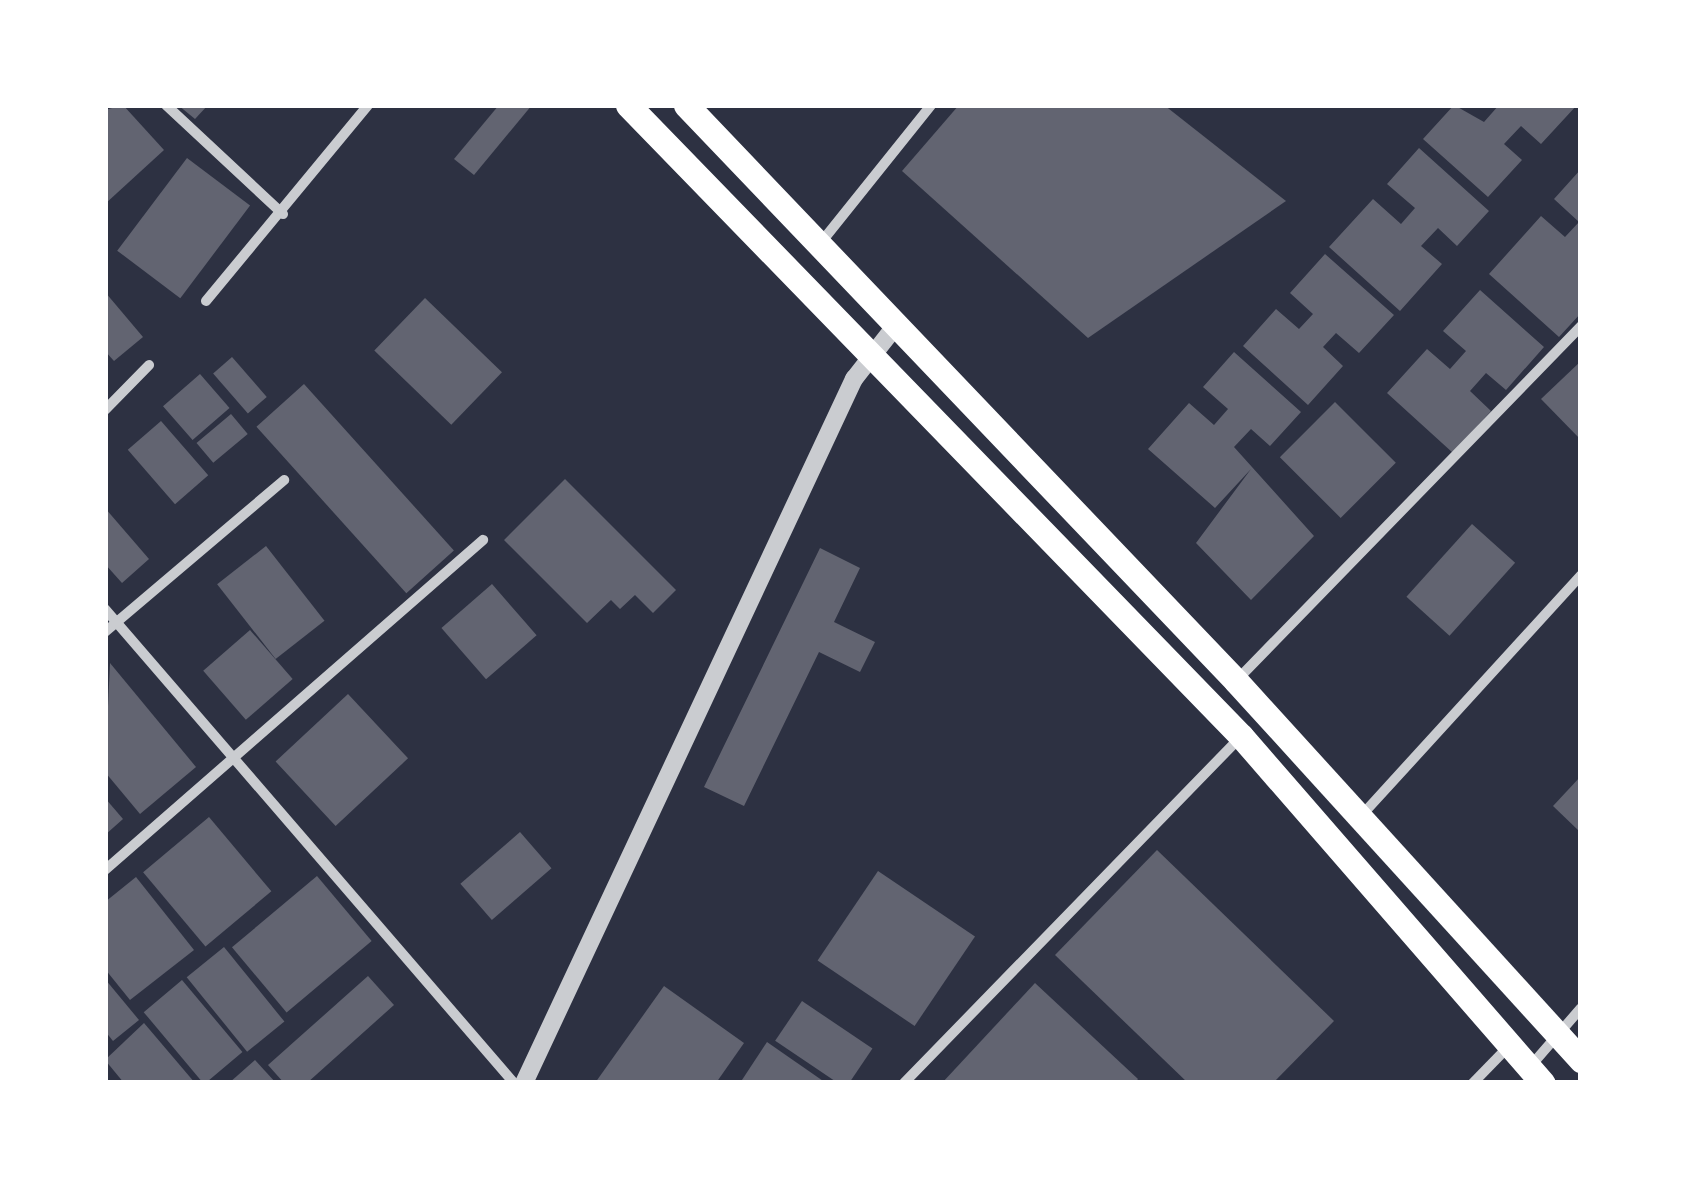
<!DOCTYPE html>
<html>
<head>
<meta charset="utf-8">
<style>
	body { margin:0 }
	#map { position:relative; width:1686px; height:1188px; overflow:hidden; background:#2d3142; font-family:"PT Sans",sans-serif }
	div>[style] { position:absolute }
	.building>* { inset:0; background:#626471; transform-origin:0 0 }
	.minor>* { height:10px; margin:-5px; padding:0 5px; transform-origin:5px; border-radius:5px; background:#caccd0 }
	.tertiary>* { height:18px; margin:-9px; padding:0 9px; transform-origin:9px; border-radius:9px; background:#caccd0 }
	.primary>* { height:25px; margin:-12.5px; padding:0 12.5px; transform-origin:12.5px; border-radius:12.5px; background:#fff }
	span { translate:-50% -50%; white-space:nowrap; text-align:center; line-height:1.15; -webkit-text-stroke:8px #fff; paint-order:stroke }
	.frame { position:absolute; inset:0; border:108px solid #fff; pointer-events:none }
</style>
</head>
<body>
<div id="map">
	<div class="building">
		<div style="clip-path:polygon(123px 105px,164px 150px,105px 204px,105px 110px)"></div>
		<div style="clip-path:polygon(178px 105px,208px 105px,195px 119px)"></div>
		<div style="clip-path:polygon(499px 105px,532px 105px,474px 175px,454px 159px)"></div>
		<div style="clip-path:polygon(959px 105px,1164px 105px,1286px 201px,1088px 338px,902px 171px)"></div>
		<div style="clip-path:polygon(1454px 105px,1484px 122px,1499px 105px,1577px 105px,1541px 144px,1521px 126px,1504px 144px,1522px 160px,1488px 197px,1423px 139px)"></div>
		<div style="clip-path:polygon(1419px 148px,1489px 211px,1457px 246px,1438px 228px,1421px 246px,1442px 264px,1400px 311px,1329px 247px,1373px 199px,1401px 224px,1415px 208px,1387px 184px)"></div>
		<div style="left:187px;top:158px;width:79px;height:116px;rotate:37deg"></div>
		<div style="clip-path:polygon(1581px 169px,1581px 313px,1559px 337px,1489px 274px,1541px 216px,1565px 237px,1579px 222px,1554px 199px)"></div>
		<div style="clip-path:polygon(1325px 254px,1394px 315px,1359px 353px,1336px 333px,1323px 347px,1343px 366px,1308px 405px,1243px 346px,1276px 309px,1299px 329px,1313px 314px,1290px 293px)"></div>
		<div style="clip-path:polygon(1480px 290px,1544px 347px,1506px 390px,1486px 373px,1470px 391px,1491px 411px,1453px 453px,1387px 393px,1427px 349px,1450px 369px,1466px 351px,1443px 331px)"></div>
		<div style="clip-path:polygon(105px 292px,143px 337px,114px 361px,105px 351px)"></div>
		<div style="left:425px;top:298px;width:107px;height:73px;rotate:44deg"></div>
		<div style="clip-path:polygon(1234px 352px,1301px 412px,1270px 446px,1251px 429px,1234px 447px,1314px 536px,1251px 600px,1196px 543px,1251px 469px,1215px 508px,1148px 449px,1189px 403px,1214px 425px,1228px 409px,1203px 387px)"></div>
		<div style="left:232px;top:357px;width:53px;height:25px;rotate:49deg"></div>
		<div style="clip-path:polygon(1581px 361px,1581px 440px,1541px 399px)"></div>
		<div style="left:200px;top:374px;width:45px;height:49px;rotate:49deg"></div>
		<div style="left:304px;top:384px;width:224px;height:64px;rotate:48deg"></div>
		<div style="left:1335px;top:402px;width:86px;height:78px;rotate:45deg"></div>
		<div style="left:231px;top:414px;width:26px;height:45px;rotate:50deg"></div>
		<div style="left:161px;top:421px;width:72px;height:44px;rotate:49deg"></div>
		<div style="clip-path:polygon(565px 479px,676px 590px,653px 613px,635px 595px,620px 609px,611px 600px,587px 623px,504px 540px)"></div>
		<div style="clip-path:polygon(105px 508px,149px 559px,122px 583px,105px 564px)"></div>
		<div style="left:1472px;top:524px;width:58px;height:98px;rotate:42deg"></div>
		<div style="left:266px;top:546px;width:95px;height:62px;rotate:52deg"></div>
		<div style="clip-path:polygon(820px 548px,860px 568px,834px 622px,875px 642px,860px 672px,819px 652px,744px 806px,704px 787px)"></div>
		<div style="left:492px;top:584px;width:68px;height:67px;rotate:49deg"></div>
		<div style="left:250px;top:630px;width:65px;height:62px;rotate:49deg"></div>
		<div style="clip-path:polygon(110px 663px,196px 767px,140px 814px,105px 772px)"></div>
		<div style="left:348px;top:694px;width:88px;height:99px;rotate:47deg"></div>
		<div style="clip-path:polygon(1581px 776px,1581px 829px,1579px 831px,1553px 806px)"></div>
		<div style="clip-path:polygon(105px 798px,123px 819px,105px 835px)"></div>
		<div style="left:209px;top:817px;width:97px;height:86px;rotate:50deg"></div>
		<div style="left:520px;top:832px;width:48px;height:79px;rotate:49deg"></div>
		<div style="clip-path:polygon(1157px 850px,1334px 1021px,1273px 1083px,1188px 1083px,1055px 955px)"></div>
		<div style="left:878px;top:871px;width:117px;height:108px;rotate:34deg"></div>
		<div style="left:317px;top:876px;width:85px;height:111px;rotate:50deg"></div>
		<div style="clip-path:polygon(136px 877px,194px 950px,130px 1000px,105px 969px,105px 902px)"></div>
		<div style="left:224px;top:947px;width:96px;height:48px;rotate:51deg"></div>
		<div style="clip-path:polygon(368px 976px,394px 1005px,307px 1083px,284px 1083px,268px 1065px)"></div>
		<div style="clip-path:polygon(105px 979px,139px 1020px,113px 1041px,105px 1031px)"></div>
		<div style="left:182px;top:980px;width:94px;height:50px;rotate:50deg"></div>
		<div style="clip-path:polygon(1035px 983px,1138px 1079px,1135px 1083px,942px 1083px)"></div>
		<div style="clip-path:polygon(664px 986px,744px 1043px,716px 1083px,595px 1083px)"></div>
		<div style="left:802px;top:1001px;width:85px;height:48px;rotate:34deg"></div>
		<div style="clip-path:polygon(144px 1023px,195px 1083px,124px 1083px,105px 1060px)"></div>
		<div style="clip-path:polygon(767px 1042px,826px 1083px,740px 1083px)"></div>
		<div style="clip-path:polygon(255px 1060px,276px 1083px,229px 1083px)"></div>
	</div>
	<div class="minor">
		<div style="left:166px;top:105px;width:160px;rotate:43deg"></div>
		<div style="left:819px;top:245px;width:179px;rotate:-51.3deg"></div>
		<div style="left:206px;top:301px;width:254px;rotate:-50.4deg"></div>
		<div style="left:105px;top:410px;width:63px;rotate:-45.6deg"></div>
		<div style="left:105px;top:609px;width:626px;rotate:49.21deg"></div>
		<div style="left:105px;top:632px;width:235px;rotate:-40.3deg"></div>
		<div style="left:1237px;top:680px;width:494px;rotate:-45.8deg"></div>
		<div style="left:1362px;top:815px;width:325px;rotate:-47.6deg"></div>
		<div style="left:105px;top:870px;width:502px;rotate:-41.12deg"></div>
		<div style="left:1529px;top:1068px;width:79px;rotate:-49.1deg"></div>
		<div style="left:904px;top:1083px;width:482px;rotate:-45.8deg"></div>
		<div style="left:1473px;top:1083px;width:52px;rotate:-45.8deg"></div>
	</div>
	<div class="tertiary">
		<div style="left:524px;top:1083px;width:778px;rotate:-64.89deg"></div>
		<div style="left:854px;top:379px;width:63px;rotate:-52deg"></div>
	</div>
	<div class="primary">
		<div style="left:628px;top:105px;width:880px;rotate:45.83deg"></div>
		<div style="left:1241px;top:736px;width:460px;rotate:49deg"></div>
		<div style="left:686px;top:105px;width:796px;rotate:46.32deg"></div>
		<div style="left:1236px;top:681px;width:513px;rotate:47.69deg"></div>
	</div>
	<div class="frame"></div>
</div>
</body>
</html>
